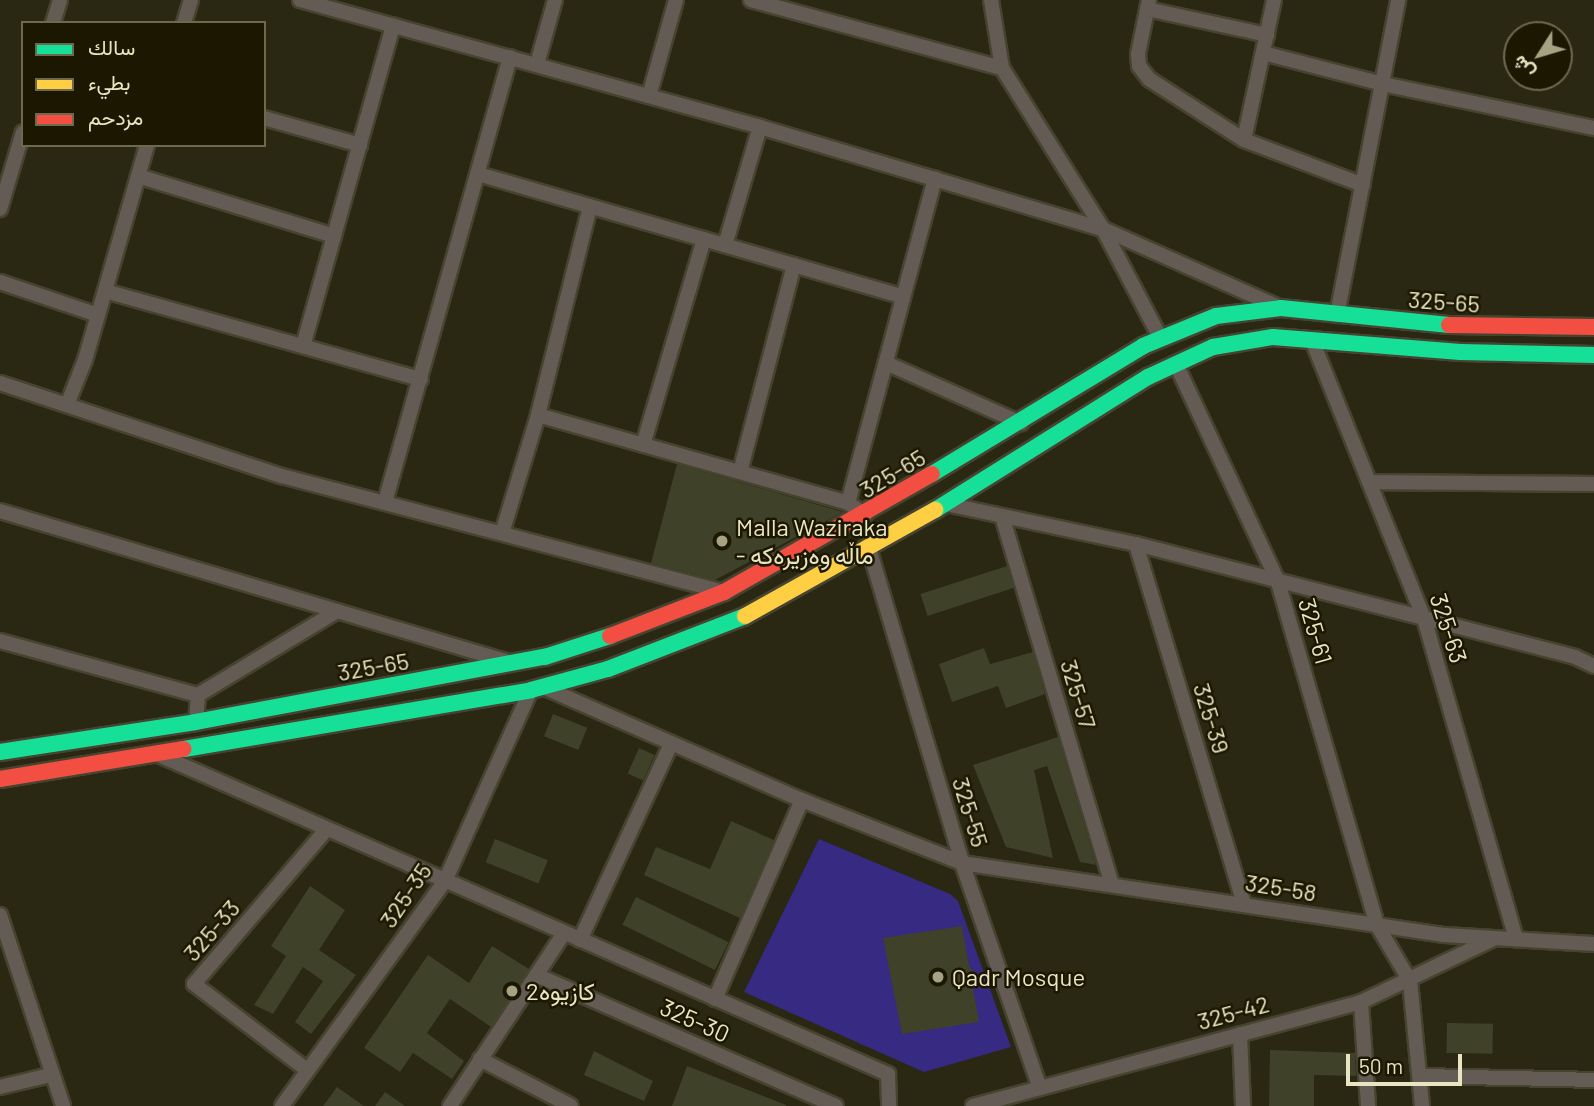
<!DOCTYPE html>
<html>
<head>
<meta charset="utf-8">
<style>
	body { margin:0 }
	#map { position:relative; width:1594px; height:1106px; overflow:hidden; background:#2a2712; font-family:Barlow,Vazirmatn,sans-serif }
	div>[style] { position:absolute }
	.green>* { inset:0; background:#372a82 }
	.building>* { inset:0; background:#3f4129; transform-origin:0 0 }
	.roads { filter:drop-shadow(2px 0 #464430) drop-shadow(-2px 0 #464430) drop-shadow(0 2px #464430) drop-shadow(0 -2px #464430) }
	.street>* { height:14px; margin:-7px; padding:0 7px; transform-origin:7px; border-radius:7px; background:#645b54 }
	.fast>* { height:16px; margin:-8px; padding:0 8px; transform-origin:8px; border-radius:8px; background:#16e098 }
	.slow>* { height:16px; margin:-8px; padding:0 8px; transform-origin:8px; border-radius:8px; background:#ffcf43 }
	.jam>* { height:16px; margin:-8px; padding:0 8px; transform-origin:8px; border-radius:8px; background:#f24e42 }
	.dots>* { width:19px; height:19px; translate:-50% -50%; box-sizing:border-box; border:4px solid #1b1700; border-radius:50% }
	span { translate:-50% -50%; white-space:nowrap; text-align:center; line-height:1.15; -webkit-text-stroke:5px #1b1700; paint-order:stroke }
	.street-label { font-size:24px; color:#e9e4c1 }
	.poi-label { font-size:24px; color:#e9e4c1 }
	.left { translate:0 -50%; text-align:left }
	.legend { position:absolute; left:21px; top:21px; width:245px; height:126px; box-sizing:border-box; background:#1b1700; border:2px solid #6d694d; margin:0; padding:9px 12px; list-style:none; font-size:21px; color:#e9e4c1 }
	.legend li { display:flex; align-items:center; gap:14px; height:35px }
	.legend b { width:35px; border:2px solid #6d694d }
	.north { position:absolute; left:1503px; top:21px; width:70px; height:70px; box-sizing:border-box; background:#1b1700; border:2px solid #6d694d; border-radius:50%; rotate:233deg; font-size:19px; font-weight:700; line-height:28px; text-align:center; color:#e9e4c1 }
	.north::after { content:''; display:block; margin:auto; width:24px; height:32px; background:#a6a284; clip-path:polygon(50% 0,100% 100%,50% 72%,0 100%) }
	.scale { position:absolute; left:1346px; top:1054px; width:116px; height:32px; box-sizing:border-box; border:4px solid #e9e4c1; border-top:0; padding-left:9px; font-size:21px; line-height:24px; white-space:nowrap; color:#e9e4c1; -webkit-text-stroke:5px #1b1700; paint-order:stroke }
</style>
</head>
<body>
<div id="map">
	<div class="green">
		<div style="clip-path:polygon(819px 839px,950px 894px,958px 901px,1011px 1047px,924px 1072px,744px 992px)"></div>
	</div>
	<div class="building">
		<div style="clip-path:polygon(677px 464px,843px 512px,715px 580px,651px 563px)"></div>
		<div style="left:1007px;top:566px;width:23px;height:91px;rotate:72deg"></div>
		<div style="clip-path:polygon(984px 648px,990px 664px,1033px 652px,1045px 694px,1006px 708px,998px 686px,952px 702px,939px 664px)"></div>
		<div style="left:553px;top:714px;width:37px;height:24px;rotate:22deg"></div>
		<div style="clip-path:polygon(1058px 737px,1096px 865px,1080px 862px,1047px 766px,1034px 770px,1053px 858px,1006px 847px,973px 765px)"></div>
		<div style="left:639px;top:748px;width:17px;height:28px;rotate:24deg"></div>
		<div style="clip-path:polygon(731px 821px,774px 840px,740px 918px,644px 875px,656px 847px,710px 869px)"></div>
		<div style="left:495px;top:839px;width:57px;height:25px;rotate:22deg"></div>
		<div style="clip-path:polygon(310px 886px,345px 910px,319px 950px,356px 975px,311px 1034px,295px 1022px,323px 981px,303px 967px,273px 1014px,254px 1005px,286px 956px,271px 946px)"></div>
		<div style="left:636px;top:897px;width:103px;height:31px;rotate:26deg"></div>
		<div style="clip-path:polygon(962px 926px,969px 966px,976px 975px,972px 983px,979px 1022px,902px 1034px,883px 938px)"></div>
		<div style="clip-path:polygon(492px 946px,529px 969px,491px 1027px,450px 999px,427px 1033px,464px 1061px,452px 1079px,413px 1053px,400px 1072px,364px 1048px,428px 955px,469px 983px)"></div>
		<div style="left:1447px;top:1023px;width:46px;height:30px;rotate:1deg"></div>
		<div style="clip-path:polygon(1270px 1050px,1355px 1053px,1356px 1076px,1314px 1075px,1314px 1106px,1269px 1106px)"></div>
		<div style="clip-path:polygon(594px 1051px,653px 1081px,644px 1101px,584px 1075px)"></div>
		<div style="clip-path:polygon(687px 1066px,786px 1105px,786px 1106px,672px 1106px)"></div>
		<div style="clip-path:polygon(337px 1087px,364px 1106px,323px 1106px)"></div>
		<div style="clip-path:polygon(385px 1092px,405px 1106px,375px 1106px)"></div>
	</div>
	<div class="roads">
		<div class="street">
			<div style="left:300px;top:0;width:477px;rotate:15.4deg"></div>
			<div style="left:760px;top:127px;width:358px;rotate:16.6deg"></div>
			<div style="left:1103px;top:229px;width:193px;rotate:23.9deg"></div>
			<div style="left:751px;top:0;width:260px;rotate:15.2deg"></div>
			<div style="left:1002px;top:68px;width:190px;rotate:57.9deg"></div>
			<div style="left:1103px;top:229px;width:122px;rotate:62.2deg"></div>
			<div style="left:991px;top:0;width:69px;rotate:80.8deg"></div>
			<div style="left:1149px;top:0;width:55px;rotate:101.5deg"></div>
			<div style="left:1138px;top:54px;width:12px;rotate:85deg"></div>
			<div style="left:1139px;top:66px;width:16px;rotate:52deg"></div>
			<div style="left:1149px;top:79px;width:113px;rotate:32.7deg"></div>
			<div style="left:1244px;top:140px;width:127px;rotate:20.7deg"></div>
			<div style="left:1147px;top:9px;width:123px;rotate:12.2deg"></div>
			<div style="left:53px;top:23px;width:24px;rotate:-73deg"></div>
			<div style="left:184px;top:23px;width:24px;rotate:-73deg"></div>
			<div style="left:1263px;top:53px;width:124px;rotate:14.5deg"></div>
			<div style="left:1383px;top:84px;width:216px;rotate:11.8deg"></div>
			<div style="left:537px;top:64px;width:66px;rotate:-74.3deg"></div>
			<div style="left:649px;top:96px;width:100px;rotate:-74.3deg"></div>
			<div style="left:264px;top:118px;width:100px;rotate:15.7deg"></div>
			<div style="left:1244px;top:140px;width:143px;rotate:-77.9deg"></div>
			<div style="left:478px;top:174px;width:442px;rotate:16.1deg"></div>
			<div style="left:138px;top:176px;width:205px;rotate:17deg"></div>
			<div style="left:0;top:209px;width:80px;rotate:-73.4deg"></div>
			<div style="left:725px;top:245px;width:123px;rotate:-73.5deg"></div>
			<div style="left:0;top:282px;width:103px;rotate:18.6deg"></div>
			<div style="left:105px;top:291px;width:328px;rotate:15.6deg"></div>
			<div style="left:1337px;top:315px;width:321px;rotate:-79deg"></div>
			<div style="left:1312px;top:340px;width:300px;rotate:68.1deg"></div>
			<div style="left:1424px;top:618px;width:334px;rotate:74deg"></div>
			<div style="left:303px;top:346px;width:333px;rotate:-74.3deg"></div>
			<div style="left:886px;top:363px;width:148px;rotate:24deg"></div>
			<div style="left:1176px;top:364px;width:241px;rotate:64.9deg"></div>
			<div style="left:1278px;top:582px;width:357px;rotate:73.9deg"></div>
			<div style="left:1377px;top:925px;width:65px;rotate:59.5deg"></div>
			<div style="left:1410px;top:981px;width:126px;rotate:84.5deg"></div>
			<div style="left:0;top:383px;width:297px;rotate:18.3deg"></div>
			<div style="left:282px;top:476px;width:457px;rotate:14.7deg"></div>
			<div style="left:67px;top:405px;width:48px;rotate:-68.2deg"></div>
			<div style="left:85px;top:360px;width:224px;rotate:-73.9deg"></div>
			<div style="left:538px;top:415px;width:322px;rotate:15.8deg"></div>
			<div style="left:848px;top:503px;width:21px;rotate:35deg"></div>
			<div style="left:643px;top:445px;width:215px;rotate:-73.5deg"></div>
			<div style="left:740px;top:472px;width:214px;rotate:-75.4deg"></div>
			<div style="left:1369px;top:482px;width:225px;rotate:0.5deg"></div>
			<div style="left:385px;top:502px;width:462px;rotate:-74.3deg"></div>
			<div style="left:848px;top:503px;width:336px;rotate:-75deg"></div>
			<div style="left:946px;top:504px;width:194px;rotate:11.9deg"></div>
			<div style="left:1136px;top:544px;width:453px;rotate:14.4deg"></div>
			<div style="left:1575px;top:657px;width:21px;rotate:25deg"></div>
			<div style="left:0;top:511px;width:531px;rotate:16.52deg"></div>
			<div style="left:1002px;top:516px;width:384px;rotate:73.4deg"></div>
			<div style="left:502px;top:533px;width:123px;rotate:-73deg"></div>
			<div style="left:538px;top:415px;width:215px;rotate:-76deg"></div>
			<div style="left:1136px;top:544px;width:377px;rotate:73.3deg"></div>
			<div style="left:868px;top:545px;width:332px;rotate:73.5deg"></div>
			<div style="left:962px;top:863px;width:238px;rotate:70.9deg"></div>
			<div style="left:0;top:641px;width:205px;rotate:15.3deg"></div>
			<div style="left:198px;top:695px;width:27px;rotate:94deg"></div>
			<div style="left:543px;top:687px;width:283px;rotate:23.6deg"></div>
			<div style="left:802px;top:800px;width:172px;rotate:21.5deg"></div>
			<div style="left:962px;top:863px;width:486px;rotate:8.5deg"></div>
			<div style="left:1443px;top:935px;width:151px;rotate:3.4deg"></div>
			<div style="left:198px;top:695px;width:162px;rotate:-31.1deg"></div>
			<div style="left:159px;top:755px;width:796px;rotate:23.63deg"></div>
			<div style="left:888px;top:1074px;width:32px;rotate:88deg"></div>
			<div style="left:0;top:915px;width:201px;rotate:71.7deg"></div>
			<div style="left:580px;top:940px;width:216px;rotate:-65.1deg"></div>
			<div style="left:536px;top:975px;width:327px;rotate:23.6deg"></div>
			<div style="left:715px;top:999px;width:217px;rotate:-66.4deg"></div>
			<div style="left:1361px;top:1002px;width:104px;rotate:86.1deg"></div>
			<div style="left:1240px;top:1034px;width:72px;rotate:87.6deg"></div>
			<div style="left:480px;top:1059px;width:102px;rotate:27.3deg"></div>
			<div style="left:307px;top:1070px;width:142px;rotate:-142.7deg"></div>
			<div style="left:194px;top:984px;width:204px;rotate:-49.4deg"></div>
			<div style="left:1421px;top:1076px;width:173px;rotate:1.3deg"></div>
			<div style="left:0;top:1087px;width:51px;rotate:-13.5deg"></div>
			<div style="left:282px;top:1106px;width:278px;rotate:-54.1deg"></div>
			<div style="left:445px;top:881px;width:209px;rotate:-65.8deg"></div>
			<div style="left:450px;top:1106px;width:207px;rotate:-56.6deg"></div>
			<div style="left:973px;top:1106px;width:402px;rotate:-15deg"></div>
			<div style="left:1361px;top:1002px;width:146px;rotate:-25.5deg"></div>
		</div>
		<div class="fast">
			<div style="left:932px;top:474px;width:247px;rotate:-31.2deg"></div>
			<div style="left:1143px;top:346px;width:79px;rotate:-22.3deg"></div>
			<div style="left:1216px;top:316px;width:65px;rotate:-7deg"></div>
			<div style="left:1281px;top:308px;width:169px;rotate:5.8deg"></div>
			<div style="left:935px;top:510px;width:251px;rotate:-32deg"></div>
			<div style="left:1148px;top:377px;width:72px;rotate:-24.8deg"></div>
			<div style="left:1213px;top:347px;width:61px;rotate:-9.5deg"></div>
			<div style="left:1273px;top:337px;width:188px;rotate:4.6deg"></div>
			<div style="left:1460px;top:352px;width:134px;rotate:1.3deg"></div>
			<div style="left:184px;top:749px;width:352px;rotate:-9.6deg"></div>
			<div style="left:531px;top:690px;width:80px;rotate:-15.3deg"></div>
			<div style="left:608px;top:669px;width:147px;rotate:-21.1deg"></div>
			<div style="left:0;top:752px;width:198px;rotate:-8.7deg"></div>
			<div style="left:196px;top:722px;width:355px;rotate:-10.6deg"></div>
			<div style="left:545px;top:657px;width:68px;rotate:-17.9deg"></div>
		</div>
		<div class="slow">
			<div style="left:745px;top:616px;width:218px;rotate:-29.2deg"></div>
		</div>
		<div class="jam">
			<div style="left:1449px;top:325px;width:145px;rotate:0.8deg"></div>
			<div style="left:610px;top:636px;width:122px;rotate:-21.1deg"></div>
			<div style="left:724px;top:592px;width:239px;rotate:-29.6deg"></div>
			<div style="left:0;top:779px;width:186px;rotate:-9.3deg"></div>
		</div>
	</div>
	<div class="dots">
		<div style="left:722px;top:541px;background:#a6a284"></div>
		<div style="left:938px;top:977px;background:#a6a284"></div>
		<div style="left:512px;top:991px;background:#a6a284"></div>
	</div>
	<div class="street-label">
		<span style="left:1444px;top:301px;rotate:4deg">325-65</span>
		<span style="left:892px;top:473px;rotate:-31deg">325-65</span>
		<span style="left:1449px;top:628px;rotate:72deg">325-63</span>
		<span style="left:1316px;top:631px;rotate:74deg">325-61</span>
		<span style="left:373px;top:666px;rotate:-10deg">325-65</span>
		<span style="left:1079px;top:694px;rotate:73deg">325-57</span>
		<span style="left:1212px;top:718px;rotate:73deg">325-39</span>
		<span style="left:971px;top:812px;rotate:73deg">325-55</span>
		<span style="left:1281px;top:887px;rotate:9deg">325-58</span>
		<span style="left:405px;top:895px;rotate:-56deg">325-35</span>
		<span style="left:211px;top:930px;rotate:-49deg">325-33</span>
		<span style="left:1233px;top:1012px;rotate:-15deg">325-42</span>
		<span style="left:695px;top:1020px;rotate:24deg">325-30</span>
	</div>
	<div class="poi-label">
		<span class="left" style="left:736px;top:541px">Malla Waziraka<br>- ماڵە وەزیرەکە</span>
		<span class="left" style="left:952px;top:977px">Qadr Mosque</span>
		<span class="left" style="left:526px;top:991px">كازيوه2</span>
	</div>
	<ul class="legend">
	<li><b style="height:9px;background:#16e098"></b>سالك</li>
	<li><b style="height:9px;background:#ffcf43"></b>بطيء</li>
	<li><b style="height:9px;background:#f24e42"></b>مزدحم</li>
	</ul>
	<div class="north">ش</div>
	<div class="scale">50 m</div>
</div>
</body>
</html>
